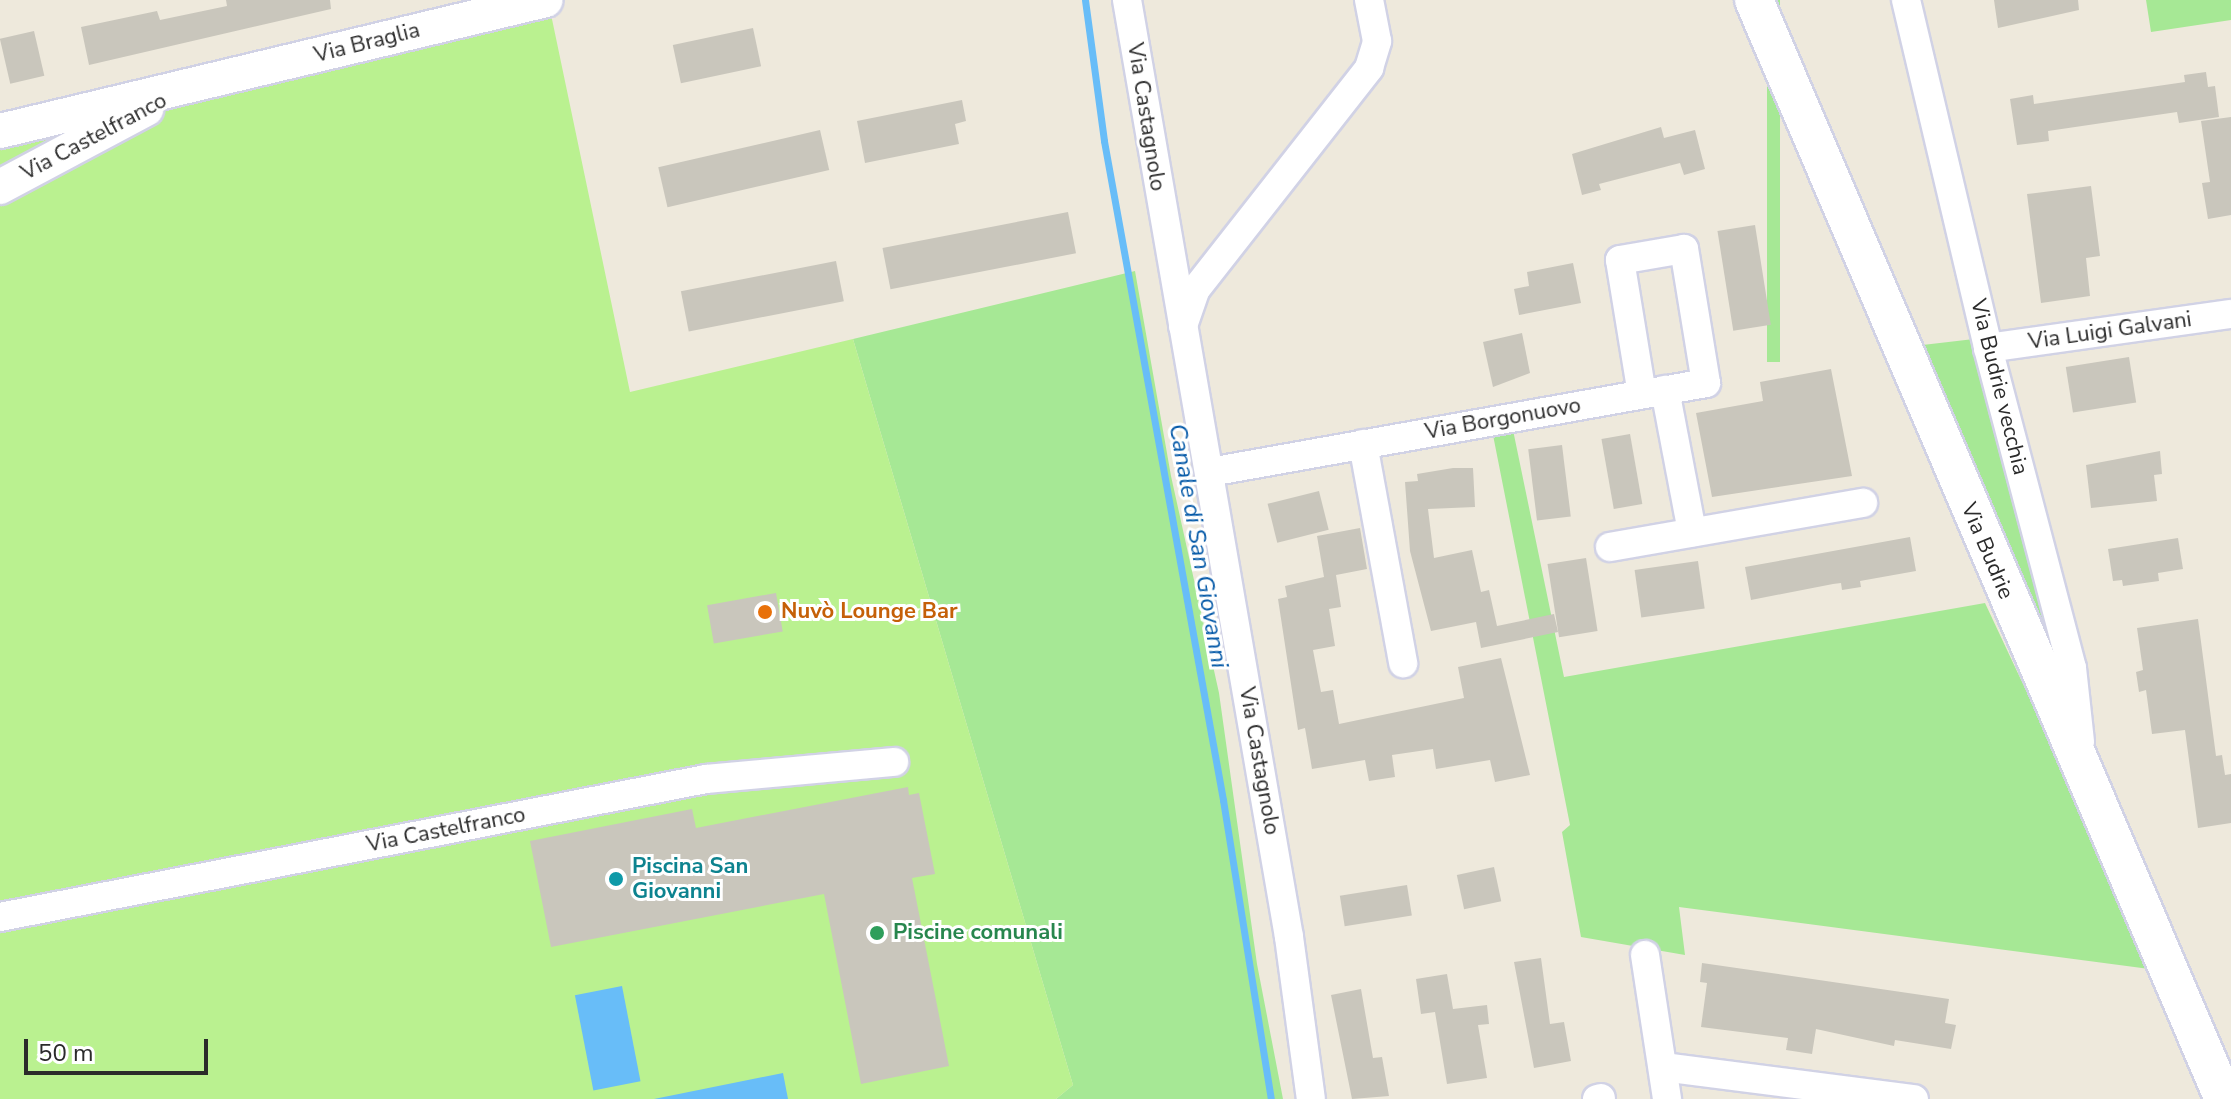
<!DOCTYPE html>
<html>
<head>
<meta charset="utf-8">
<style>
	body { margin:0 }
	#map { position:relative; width:2231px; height:1099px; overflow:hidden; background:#eee9dc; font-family:"Nunito Sans",sans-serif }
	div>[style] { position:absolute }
	.green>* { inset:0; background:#a6e895; transform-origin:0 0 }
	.pitch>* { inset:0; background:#baf190 }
	.water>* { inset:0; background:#68bdf8; transform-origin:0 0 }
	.stream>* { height:7px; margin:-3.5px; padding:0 3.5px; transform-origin:3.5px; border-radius:3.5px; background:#68bdf8 }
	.building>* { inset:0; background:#c9c6bc; transform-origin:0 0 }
	.roads { filter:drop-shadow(2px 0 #d1d2e5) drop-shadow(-2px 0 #d1d2e5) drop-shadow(0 2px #d1d2e5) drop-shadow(0 -2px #d1d2e5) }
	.minor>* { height:28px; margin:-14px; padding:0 14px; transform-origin:14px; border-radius:14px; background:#fff }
	.tertiary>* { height:34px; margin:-17px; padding:0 17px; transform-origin:17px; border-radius:17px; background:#fff }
	.secondary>* { height:38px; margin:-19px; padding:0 19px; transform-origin:19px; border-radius:19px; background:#fff }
	.dots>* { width:22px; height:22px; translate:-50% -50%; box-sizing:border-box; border:4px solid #fff; border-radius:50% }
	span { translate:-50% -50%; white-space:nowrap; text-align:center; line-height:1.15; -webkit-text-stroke:6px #fff; paint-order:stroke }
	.street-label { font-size:22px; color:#2b2b2b }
	.food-label { font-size:22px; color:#c56008; font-weight:700 }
	.left { translate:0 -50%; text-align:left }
	.culture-label { font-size:22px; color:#0d838f; font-weight:700 }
	.leisure-label { font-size:22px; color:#27864d; font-weight:700 }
	.water-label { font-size:24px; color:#0358a7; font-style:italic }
	.scale { position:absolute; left:24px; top:1039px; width:184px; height:36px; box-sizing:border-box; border:4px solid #2b2b2b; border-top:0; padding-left:10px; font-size:24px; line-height:28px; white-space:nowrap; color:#2b2b2b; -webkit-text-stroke:6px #fff; paint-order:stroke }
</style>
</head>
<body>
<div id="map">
	<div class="green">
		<div style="left:1767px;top:0;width:13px;height:362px"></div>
		<div style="clip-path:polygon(2146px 0,2231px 0,2231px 20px,2151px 32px)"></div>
		<div style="clip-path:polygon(1135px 271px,1171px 476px,1219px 693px,1257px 964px,1283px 1099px,1056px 1099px,1073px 1085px,853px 339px)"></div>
		<div style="clip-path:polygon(1974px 339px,2069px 710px,1914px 346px)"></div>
		<div style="clip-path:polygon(1513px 430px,1564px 677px,1985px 603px,2157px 970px,1679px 907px,1685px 955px,1581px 937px,1562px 832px,1570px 825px,1493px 435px)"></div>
	</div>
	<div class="pitch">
		<div style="clip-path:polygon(548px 0,630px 392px,853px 339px,1073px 1085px,1056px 1099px,0 1099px,0 126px)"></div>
	</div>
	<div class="water">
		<div style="left:622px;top:986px;width:97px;height:48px;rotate:79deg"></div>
		<div style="clip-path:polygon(783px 1073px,788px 1099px,654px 1099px)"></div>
	</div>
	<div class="stream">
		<div style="left:1085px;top:0;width:142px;rotate:82.3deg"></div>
		<div style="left:1104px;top:141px;width:670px;rotate:79.76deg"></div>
		<div style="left:1223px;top:800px;width:303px;rotate:80.9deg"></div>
	</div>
	<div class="building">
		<div style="clip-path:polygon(226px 0,330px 0,331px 9px,89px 65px,81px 27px,157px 11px,160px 20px,227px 6px)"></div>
		<div style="clip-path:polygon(1994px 0,2078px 0,2079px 10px,1998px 28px)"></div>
		<div style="left:753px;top:28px;width:39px;height:82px;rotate:78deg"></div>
		<div style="left:34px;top:31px;width:46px;height:35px;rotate:77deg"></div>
		<div style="clip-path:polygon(2206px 72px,2208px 87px,2215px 86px,2219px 117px,2179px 123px,2177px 112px,2048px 131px,2049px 141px,2017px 145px,2010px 99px,2033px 95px,2034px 104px,2185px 82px,2184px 75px)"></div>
		<div style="clip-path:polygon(962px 100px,966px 121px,955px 124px,959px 144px,865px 163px,857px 121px)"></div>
		<div style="clip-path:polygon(2231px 117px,2231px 215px,2208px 219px,2202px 183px,2210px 182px,2201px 121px)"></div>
		<div style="clip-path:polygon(1661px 127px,1664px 138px,1695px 130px,1705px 169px,1684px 175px,1680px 163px,1599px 184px,1601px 190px,1582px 195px,1572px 154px)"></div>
		<div style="left:820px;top:130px;width:41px;height:166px;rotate:77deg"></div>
		<div style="clip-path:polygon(2091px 186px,2100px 256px,2086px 258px,2090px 296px,2041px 303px,2027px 194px)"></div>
		<div style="left:1068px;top:212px;width:42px;height:189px;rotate:79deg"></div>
		<div style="left:1755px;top:225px;width:101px;height:38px;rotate:81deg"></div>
		<div style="left:836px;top:261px;width:41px;height:158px;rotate:79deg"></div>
		<div style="clip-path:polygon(1573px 263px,1581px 303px,1519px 315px,1514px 289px,1529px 286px,1527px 272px)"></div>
		<div style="clip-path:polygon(1522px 333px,1530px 373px,1493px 387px,1483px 342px)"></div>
		<div style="left:2129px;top:357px;width:46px;height:64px;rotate:81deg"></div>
		<div style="clip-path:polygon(1831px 369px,1852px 476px,1712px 497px,1696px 413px,1763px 401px,1760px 382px)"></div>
		<div style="left:1630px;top:434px;width:71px;height:29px;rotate:80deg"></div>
		<div style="left:1562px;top:445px;width:72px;height:34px;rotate:83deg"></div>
		<div style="clip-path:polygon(2160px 451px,2162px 474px,2154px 475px,2157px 501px,2091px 508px,2086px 465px)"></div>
		<div style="clip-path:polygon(1453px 468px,1473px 468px,1475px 507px,1428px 509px,1434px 558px,1472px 550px,1481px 592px,1489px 590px,1497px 626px,1554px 614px,1558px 632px,1481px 648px,1476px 622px,1431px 631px,1410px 551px,1405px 482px,1418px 481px,1417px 474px)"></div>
		<div style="left:1319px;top:491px;width:40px;height:53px;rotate:76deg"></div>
		<div style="clip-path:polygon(1360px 528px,1367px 569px,1336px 575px,1341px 607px,1329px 609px,1335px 646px,1313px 650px,1321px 692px,1333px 690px,1339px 724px,1464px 698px,1458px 667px,1501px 658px,1530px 775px,1495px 782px,1490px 760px,1436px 769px,1433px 749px,1392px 755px,1395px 777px,1369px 781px,1365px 760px,1312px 769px,1305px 728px,1298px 730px,1278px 599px,1287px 597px,1285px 586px,1324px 577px,1317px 536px)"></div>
		<div style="clip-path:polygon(1910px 537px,1916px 571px,1860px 581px,1861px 587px,1842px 590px,1841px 583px,1833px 584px,1751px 600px,1745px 567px)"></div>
		<div style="clip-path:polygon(2178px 538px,2183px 569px,2158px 573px,2159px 581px,2123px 586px,2122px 580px,2113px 581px,2108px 549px)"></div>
		<div style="left:1586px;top:558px;width:74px;height:39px;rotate:81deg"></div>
		<div style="left:1698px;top:561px;width:48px;height:64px;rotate:82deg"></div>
		<div style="left:776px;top:593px;width:39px;height:70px;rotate:80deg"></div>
		<div style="clip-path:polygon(2198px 619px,2216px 756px,2222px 755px,2225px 775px,2231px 774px,2231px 823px,2198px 828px,2185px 730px,2152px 734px,2146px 690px,2139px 692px,2136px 672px,2143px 670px,2137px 628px)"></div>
		<div style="clip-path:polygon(908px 787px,909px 795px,919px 793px,935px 874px,912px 878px,949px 1066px,861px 1084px,824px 894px,551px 947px,530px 841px,692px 809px,696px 828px)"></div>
		<div style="left:1494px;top:867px;width:35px;height:38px;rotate:78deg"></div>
		<div style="left:1407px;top:885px;width:31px;height:68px;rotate:81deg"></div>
		<div style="clip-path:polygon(1541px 958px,1550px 1024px,1564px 1022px,1571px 1061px,1534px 1068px,1514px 962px)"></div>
		<div style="clip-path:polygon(1702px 963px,1949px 999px,1945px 1023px,1956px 1025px,1951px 1049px,1895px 1040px,1894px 1046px,1816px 1029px,1812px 1054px,1786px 1050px,1788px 1038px,1701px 1027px,1707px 983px,1700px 982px)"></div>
		<div style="clip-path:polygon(1447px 974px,1453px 1009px,1487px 1005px,1489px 1024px,1478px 1025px,1487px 1078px,1447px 1084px,1435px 1012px,1421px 1014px,1416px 979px)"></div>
		<div style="clip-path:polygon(1361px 989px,1373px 1058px,1382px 1057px,1389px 1096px,1352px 1099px,1331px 995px)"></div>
	</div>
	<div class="roads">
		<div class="minor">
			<div style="left:1127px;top:0;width:951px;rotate:80.19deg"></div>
			<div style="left:1289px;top:937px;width:163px;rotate:82.3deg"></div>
			<div style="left:1906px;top:0;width:358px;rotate:76.7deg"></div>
			<div style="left:1988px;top:348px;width:331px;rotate:75.3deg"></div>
			<div style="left:2072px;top:668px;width:74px;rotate:83.8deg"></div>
			<div style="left:1183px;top:326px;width:39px;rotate:-71deg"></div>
			<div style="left:1196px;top:289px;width:281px;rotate:-51.9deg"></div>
			<div style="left:1369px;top:68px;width:28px;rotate:-73deg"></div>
			<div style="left:1377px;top:41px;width:42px;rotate:-101deg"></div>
			<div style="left:1988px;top:348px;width:245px;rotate:-8deg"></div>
			<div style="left:1665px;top:390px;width:145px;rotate:79.2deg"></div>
			<div style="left:1363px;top:444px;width:223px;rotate:79.6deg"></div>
			<div style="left:1210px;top:472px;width:504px;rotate:-10.17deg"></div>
			<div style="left:1706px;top:383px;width:136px;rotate:-99.3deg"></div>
			<div style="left:1684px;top:249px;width:65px;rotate:170.2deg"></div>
			<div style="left:1620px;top:260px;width:136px;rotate:80.7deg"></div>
			<div style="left:1610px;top:547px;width:257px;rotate:-9.9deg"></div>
			<div style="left:0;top:917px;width:719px;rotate:-11.06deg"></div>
			<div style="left:706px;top:779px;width:189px;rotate:-5.2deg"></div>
			<div style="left:1645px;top:955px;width:146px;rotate:81.3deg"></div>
			<div style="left:1663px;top:1067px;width:253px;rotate:7.3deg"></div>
			<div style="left:1597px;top:1099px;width:4px;rotate:-14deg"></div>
		</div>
		<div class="tertiary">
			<div style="left:0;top:131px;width:561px;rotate:-13.49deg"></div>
			<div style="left:0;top:187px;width:166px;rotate:-28.1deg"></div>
		</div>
		<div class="secondary">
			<div style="left:1754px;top:0;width:1195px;rotate:66.85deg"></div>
		</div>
	</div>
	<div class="dots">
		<div style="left:765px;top:612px;background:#e8710a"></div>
		<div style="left:616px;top:879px;background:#0f9aa8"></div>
		<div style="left:877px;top:933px;background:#2e9e5b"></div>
	</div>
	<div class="street-label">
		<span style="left:367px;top:43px;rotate:-14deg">Via Braglia</span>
		<span style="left:1146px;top:117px;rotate:81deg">Via Castagnolo</span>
		<span style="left:94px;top:137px;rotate:-28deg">Via Castelfranco</span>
		<span style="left:2110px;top:331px;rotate:-8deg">Via Luigi Galvani</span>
		<span style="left:1999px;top:387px;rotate:76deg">Via Budrie vecchia</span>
		<span style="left:1503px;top:419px;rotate:-10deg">Via Borgonuovo</span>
		<span style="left:1987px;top:551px;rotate:67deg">Via Budrie</span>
		<span style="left:1259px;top:761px;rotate:80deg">Via Castagnolo</span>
		<span style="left:446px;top:830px;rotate:-11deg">Via Castelfranco</span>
	</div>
	<div class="food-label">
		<span class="left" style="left:781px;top:612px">Nuvò Lounge Bar</span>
	</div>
	<div class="culture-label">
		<span class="left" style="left:632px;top:879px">Piscina San<br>Giovanni</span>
	</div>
	<div class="leisure-label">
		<span class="left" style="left:893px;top:933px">Piscine comunali</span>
	</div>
	<div class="water-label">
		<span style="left:1198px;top:546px;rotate:80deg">Canale di San Giovanni</span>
	</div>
	<div class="scale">50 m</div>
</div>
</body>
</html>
